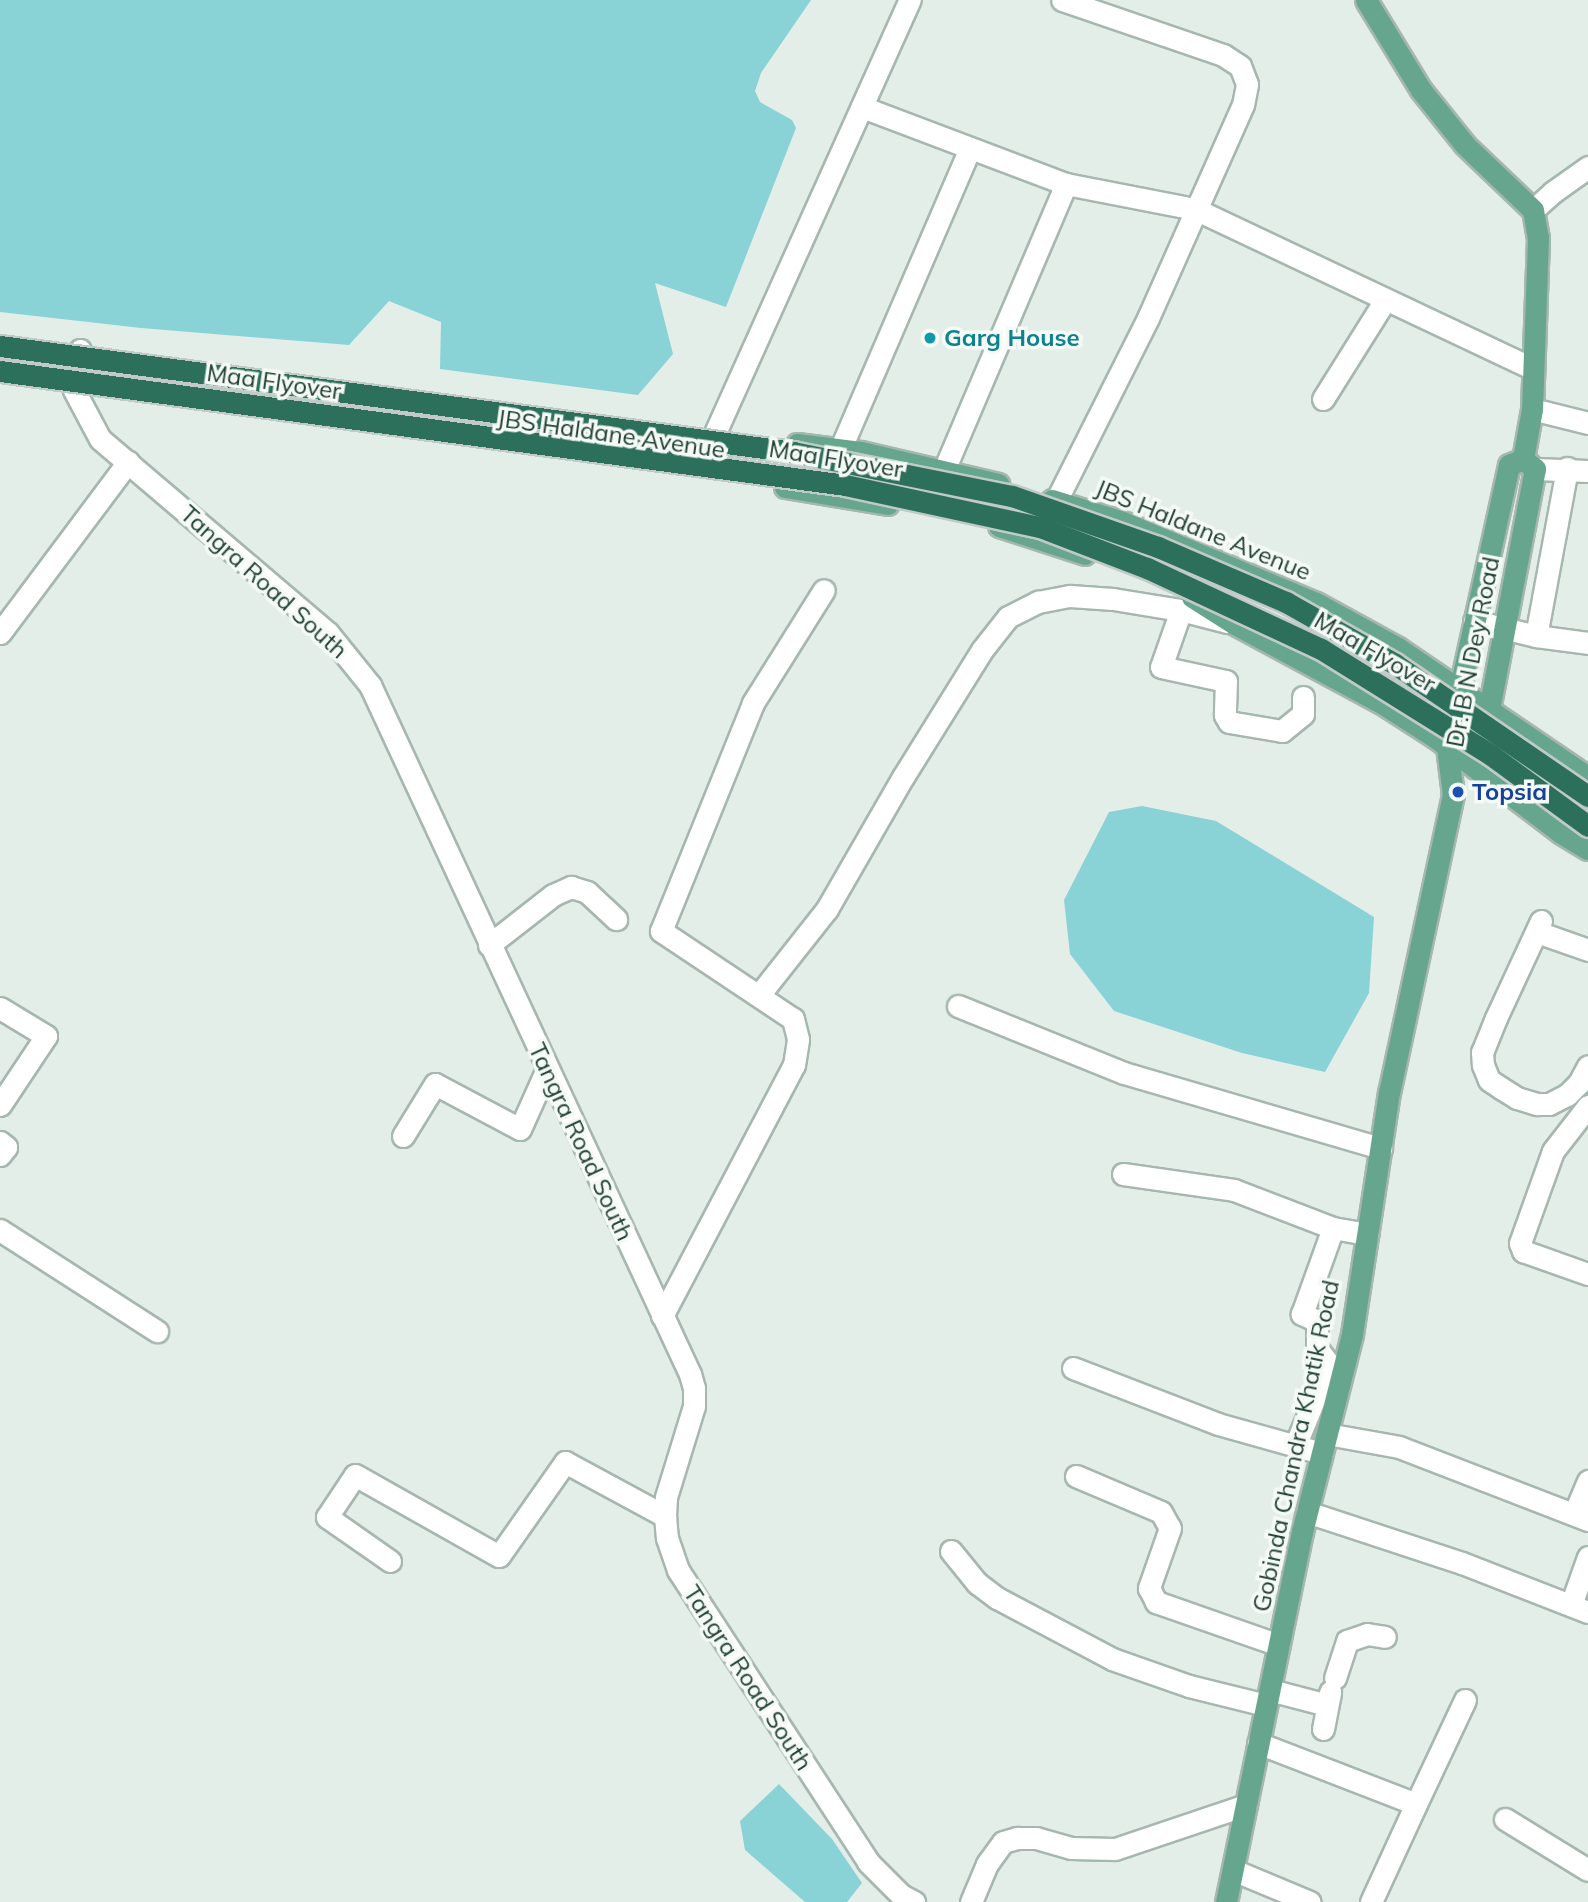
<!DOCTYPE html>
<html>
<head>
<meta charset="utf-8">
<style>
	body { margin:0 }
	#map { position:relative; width:1588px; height:1902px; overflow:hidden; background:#e4eee9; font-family:Mulish,sans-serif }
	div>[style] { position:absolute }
	.water>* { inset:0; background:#89d2d6 }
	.roads { filter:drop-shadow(2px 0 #a6b7b0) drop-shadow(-2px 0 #a6b7b0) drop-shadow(0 2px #a6b7b0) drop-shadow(0 -2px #a6b7b0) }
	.minor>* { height:21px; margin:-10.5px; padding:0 10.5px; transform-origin:10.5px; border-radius:10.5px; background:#fff }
	.major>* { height:21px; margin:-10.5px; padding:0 10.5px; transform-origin:10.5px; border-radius:10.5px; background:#66a68f }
	.bridges { filter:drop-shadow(2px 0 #c1cac7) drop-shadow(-2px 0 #c1cac7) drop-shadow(0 2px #c1cac7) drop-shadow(0 -2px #c1cac7) }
	.highway-bridge>* { height:21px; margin:-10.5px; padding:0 10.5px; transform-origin:10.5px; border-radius:10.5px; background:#2c705b }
	.dots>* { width:19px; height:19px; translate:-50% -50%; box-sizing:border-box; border:4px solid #f5faf7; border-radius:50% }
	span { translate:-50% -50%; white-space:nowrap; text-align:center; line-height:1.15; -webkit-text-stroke:7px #f5faf7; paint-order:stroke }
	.culture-label { font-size:24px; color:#0d838f; font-weight:700 }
	.left { translate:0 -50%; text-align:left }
	.street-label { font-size:24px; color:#224136 }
	.transit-label { font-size:24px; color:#164399; font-weight:700 }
</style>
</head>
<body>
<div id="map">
	<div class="water">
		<div style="clip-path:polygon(0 0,811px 0,761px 73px,755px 91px,760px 102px,792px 120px,796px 128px,726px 307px,655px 283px,673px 354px,638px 395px,440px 369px,441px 322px,389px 301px,349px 345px,141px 328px,0 312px)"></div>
		<div style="clip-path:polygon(1142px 806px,1216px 821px,1374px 917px,1369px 993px,1325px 1072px,1242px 1053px,1114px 1011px,1070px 954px,1064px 900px,1109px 812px)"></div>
		<div style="clip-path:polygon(779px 1784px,832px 1839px,862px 1883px,847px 1902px,805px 1902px,745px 1850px,740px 1821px)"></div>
	</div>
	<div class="roads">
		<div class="minor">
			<div style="left:862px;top:107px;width:218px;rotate:20.7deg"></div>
			<div style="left:1066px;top:184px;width:131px;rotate:11deg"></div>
			<div style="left:1195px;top:209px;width:374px;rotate:25.3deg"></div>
			<div style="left:1533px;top:210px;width:27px;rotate:-42deg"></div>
			<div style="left:1553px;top:192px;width:43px;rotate:-35.5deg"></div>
			<div style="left:80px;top:350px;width:40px;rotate:98.5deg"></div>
			<div style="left:74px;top:390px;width:55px;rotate:62deg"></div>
			<div style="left:100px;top:439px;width:299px;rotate:40.4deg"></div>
			<div style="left:328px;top:633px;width:67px;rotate:51.1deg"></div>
			<div style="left:370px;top:685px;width:760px;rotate:65.09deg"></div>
			<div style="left:690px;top:1374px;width:15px;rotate:74deg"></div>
			<div style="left:694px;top:1388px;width:18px;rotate:90deg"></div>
			<div style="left:694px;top:1406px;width:95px;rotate:107.1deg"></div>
			<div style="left:666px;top:1497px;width:19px;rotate:93deg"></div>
			<div style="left:665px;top:1516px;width:22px;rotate:85deg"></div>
			<div style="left:667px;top:1538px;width:34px;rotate:71deg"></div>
			<div style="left:678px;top:1570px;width:348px;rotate:56.9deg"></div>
			<div style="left:868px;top:1862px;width:47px;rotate:45deg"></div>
			<div style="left:901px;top:1895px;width:15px;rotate:28deg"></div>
			<div style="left:1323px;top:399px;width:117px;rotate:-57.9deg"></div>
			<div style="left:1532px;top:409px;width:58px;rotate:14deg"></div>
			<div style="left:715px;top:433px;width:475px;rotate:-65.8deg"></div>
			<div style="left:840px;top:450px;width:327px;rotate:-66.7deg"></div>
			<div style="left:1535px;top:469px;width:53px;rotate:2.2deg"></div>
			<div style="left:944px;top:470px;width:311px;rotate:-66.9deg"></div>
			<div style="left:1056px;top:501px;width:205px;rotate:-63.3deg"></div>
			<div style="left:1148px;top:318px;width:233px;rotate:-66deg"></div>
			<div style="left:1243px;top:105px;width:21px;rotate:-79deg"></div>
			<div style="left:1247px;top:84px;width:19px;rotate:-111deg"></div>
			<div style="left:1240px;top:66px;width:20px;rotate:-147deg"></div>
			<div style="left:1223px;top:55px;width:170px;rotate:-161.1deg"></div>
			<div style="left:1181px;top:610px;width:60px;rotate:109.3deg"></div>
			<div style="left:1161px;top:667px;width:66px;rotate:12.2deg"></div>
			<div style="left:1226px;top:681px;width:34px;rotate:92deg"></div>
			<div style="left:1225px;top:715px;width:8px;rotate:60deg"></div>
			<div style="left:1229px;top:722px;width:54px;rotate:9.6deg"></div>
			<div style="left:1282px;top:731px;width:27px;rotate:-39deg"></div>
			<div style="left:1303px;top:714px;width:17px;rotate:-90deg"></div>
			<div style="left:1474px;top:621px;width:64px;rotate:13.6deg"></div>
			<div style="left:1536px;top:636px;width:52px;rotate:7.7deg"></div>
			<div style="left:0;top:633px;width:214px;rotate:-53.2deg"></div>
			<div style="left:1536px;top:636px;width:171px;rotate:-79.5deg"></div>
			<div style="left:1541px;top:921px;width:107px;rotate:114.9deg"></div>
			<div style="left:1496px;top:1018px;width:37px;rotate:112deg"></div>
			<div style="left:1482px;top:1052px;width:13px;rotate:86deg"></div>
			<div style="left:1483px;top:1065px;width:16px;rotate:68deg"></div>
			<div style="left:1489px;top:1080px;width:14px;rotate:34deg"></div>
			<div style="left:1501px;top:1088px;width:19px;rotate:32deg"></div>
			<div style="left:1517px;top:1098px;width:21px;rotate:17deg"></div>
			<div style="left:1537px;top:1104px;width:12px"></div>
			<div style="left:1549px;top:1104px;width:20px;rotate:-27deg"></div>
			<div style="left:1567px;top:1095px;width:17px;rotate:-45deg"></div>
			<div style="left:1579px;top:1083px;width:19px;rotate:-62deg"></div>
			<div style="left:1537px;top:932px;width:54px;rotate:19.4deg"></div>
			<div style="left:489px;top:945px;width:81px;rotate:-38deg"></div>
			<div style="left:553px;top:895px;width:20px;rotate:-24deg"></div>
			<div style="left:571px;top:887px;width:17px;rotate:17deg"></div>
			<div style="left:587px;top:892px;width:40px;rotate:43deg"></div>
			<div style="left:759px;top:995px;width:110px;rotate:-51.7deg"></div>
			<div style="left:827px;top:909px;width:152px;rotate:-60.1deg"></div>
			<div style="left:903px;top:777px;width:150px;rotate:-58.1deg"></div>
			<div style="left:982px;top:650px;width:42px;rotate:-51.8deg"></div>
			<div style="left:1008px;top:617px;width:34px;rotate:-27deg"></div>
			<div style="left:1038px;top:602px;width:33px;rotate:-11deg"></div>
			<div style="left:1070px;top:596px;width:43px;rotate:4deg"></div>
			<div style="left:1113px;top:599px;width:69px;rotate:9.2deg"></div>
			<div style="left:1181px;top:610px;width:48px;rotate:14.6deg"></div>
			<div style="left:958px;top:1006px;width:179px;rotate:22deg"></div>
			<div style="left:1124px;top:1073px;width:268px;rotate:16.3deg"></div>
			<div style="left:0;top:1008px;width:54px;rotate:31.3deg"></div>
			<div style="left:46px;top:1036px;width:83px;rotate:123.7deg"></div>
			<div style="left:1588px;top:1106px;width:57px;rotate:127.9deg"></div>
			<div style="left:1553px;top:1151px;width:98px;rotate:109.7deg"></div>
			<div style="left:1520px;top:1243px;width:9px;rotate:69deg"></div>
			<div style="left:1523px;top:1251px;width:69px;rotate:19.5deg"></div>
			<div style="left:403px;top:1136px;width:61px;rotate:-58.4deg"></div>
			<div style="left:435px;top:1084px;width:96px;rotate:27.9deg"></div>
			<div style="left:520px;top:1129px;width:66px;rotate:-65.8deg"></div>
			<div style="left:0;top:1142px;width:8px;rotate:40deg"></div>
			<div style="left:6px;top:1147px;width:10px;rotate:127deg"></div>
			<div style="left:1123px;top:1174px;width:112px;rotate:8.2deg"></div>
			<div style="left:1234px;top:1190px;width:106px;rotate:21deg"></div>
			<div style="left:1333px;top:1228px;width:35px;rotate:10deg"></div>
			<div style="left:0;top:1230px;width:187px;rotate:32.8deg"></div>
			<div style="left:662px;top:1316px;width:284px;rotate:-62.3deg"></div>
			<div style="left:794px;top:1065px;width:26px;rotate:-81deg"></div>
			<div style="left:798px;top:1039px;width:21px;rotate:-104deg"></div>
			<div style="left:793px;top:1019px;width:159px;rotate:-146.3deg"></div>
			<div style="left:661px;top:931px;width:246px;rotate:-68deg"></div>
			<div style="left:753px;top:703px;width:133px;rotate:-57.9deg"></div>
			<div style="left:1073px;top:1368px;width:155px;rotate:21.1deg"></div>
			<div style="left:1218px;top:1424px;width:108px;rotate:15.6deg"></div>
			<div style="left:1327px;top:1434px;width:73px;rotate:10.2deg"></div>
			<div style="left:1399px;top:1447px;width:203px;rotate:21.1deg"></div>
			<div style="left:1295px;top:1446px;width:89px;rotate:-67.5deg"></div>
			<div style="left:1329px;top:1364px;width:20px;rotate:-127deg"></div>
			<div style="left:1317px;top:1348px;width:27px;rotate:-90deg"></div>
			<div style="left:1317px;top:1321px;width:17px;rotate:-155deg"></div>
			<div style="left:1302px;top:1314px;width:91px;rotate:-70.2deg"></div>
			<div style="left:1076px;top:1476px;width:92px;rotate:23deg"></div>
			<div style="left:1161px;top:1512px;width:18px;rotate:61deg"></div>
			<div style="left:1170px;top:1528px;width:64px;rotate:109.3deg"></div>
			<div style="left:1149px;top:1588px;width:16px;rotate:63deg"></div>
			<div style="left:1156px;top:1602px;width:130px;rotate:19.3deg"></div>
			<div style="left:1307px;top:1512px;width:163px;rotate:18.2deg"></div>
			<div style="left:1462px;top:1563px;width:135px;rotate:21.3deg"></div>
			<div style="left:1574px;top:1514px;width:36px;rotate:-67deg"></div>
			<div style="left:951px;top:1551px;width:41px;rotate:50.9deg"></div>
			<div style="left:977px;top:1583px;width:25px;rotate:37deg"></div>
			<div style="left:997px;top:1598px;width:130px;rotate:27.9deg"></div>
			<div style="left:1112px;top:1659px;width:82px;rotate:19.3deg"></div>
			<div style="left:1189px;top:1686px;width:79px;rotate:13.9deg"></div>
			<div style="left:390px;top:1561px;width:77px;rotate:-145.1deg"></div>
			<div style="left:327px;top:1517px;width:50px;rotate:-56.3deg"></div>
			<div style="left:355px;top:1475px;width:165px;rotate:29.4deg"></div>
			<div style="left:499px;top:1556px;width:115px;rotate:-54.9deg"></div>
			<div style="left:565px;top:1462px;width:114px;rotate:28.4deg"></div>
			<div style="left:1571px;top:1605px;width:51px;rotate:-70.5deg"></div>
			<div style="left:1335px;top:1678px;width:39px;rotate:-72deg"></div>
			<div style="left:1347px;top:1641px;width:21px;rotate:-19deg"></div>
			<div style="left:1367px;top:1634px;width:18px;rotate:9deg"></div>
			<div style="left:1270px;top:1690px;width:59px;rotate:14.7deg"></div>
			<div style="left:1323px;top:1729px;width:38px;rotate:-79deg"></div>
			<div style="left:1258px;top:1743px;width:169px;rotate:21.1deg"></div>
			<div style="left:1416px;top:1804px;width:108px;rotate:114.7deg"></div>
			<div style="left:1416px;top:1804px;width:115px;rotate:-64.8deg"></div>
			<div style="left:1505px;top:1819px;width:97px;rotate:31.6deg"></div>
			<div style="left:1233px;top:1870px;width:83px;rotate:22.6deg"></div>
			<div style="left:971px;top:1902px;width:41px;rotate:-67.2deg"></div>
			<div style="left:987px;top:1864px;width:27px;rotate:-54deg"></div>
			<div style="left:1003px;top:1842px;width:15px;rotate:-16deg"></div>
			<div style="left:1017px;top:1838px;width:19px"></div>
			<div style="left:1036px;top:1838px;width:36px;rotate:16deg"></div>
			<div style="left:1071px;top:1848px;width:44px;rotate:1.3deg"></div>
			<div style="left:1115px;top:1849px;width:138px;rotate:-18.6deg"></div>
		</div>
		<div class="major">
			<div style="left:1366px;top:0;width:105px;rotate:58.6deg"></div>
			<div style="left:1421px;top:90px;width:70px;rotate:51.3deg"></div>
			<div style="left:1465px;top:145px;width:94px;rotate:43.7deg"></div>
			<div style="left:1533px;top:210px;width:28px;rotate:80deg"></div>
			<div style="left:1538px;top:238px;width:171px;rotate:92deg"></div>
			<div style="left:1532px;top:409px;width:51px;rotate:100.2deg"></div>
			<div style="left:797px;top:444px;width:64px;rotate:7.1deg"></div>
			<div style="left:861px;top:452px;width:141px;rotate:13.1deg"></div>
			<div style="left:785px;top:487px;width:104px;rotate:9.4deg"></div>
			<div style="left:1052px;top:500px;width:71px;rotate:17.2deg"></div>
			<div style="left:1120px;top:521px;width:212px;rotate:22.7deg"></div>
			<div style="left:1316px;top:603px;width:94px;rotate:28.8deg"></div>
			<div style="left:1398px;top:648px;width:230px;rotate:34.2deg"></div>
			<div style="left:999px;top:526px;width:90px;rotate:18deg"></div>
			<div style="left:1192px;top:597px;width:49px;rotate:32.4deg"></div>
			<div style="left:1233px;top:623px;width:167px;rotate:28.3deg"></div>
			<div style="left:1380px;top:702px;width:67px;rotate:32.7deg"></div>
			<div style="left:1436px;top:738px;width:157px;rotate:37.2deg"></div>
			<div style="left:1561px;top:833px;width:31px;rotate:31deg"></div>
			<div style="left:1487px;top:720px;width:256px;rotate:-79.2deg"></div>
			<div style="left:1535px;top:469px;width:16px;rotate:-140deg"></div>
			<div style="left:1226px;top:1902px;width:378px;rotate:-78.4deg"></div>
			<div style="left:1302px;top:1532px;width:204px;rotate:-75.8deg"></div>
			<div style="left:1352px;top:1334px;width:244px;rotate:-81.3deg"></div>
			<div style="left:1389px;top:1093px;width:305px;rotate:-77.9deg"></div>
			<div style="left:1453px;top:795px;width:48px;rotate:-97.1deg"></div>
			<div style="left:1447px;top:747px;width:289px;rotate:-77.6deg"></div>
			<div style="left:1509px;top:465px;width:15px;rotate:-23deg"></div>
		</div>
	</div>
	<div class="bridges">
		<div class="highway-bridge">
			<div style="left:0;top:346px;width:800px;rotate:7.61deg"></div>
			<div style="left:793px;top:452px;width:223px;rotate:11.4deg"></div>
			<div style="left:1012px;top:496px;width:155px;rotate:19.3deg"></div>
			<div style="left:1158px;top:547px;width:139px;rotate:23.3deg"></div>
			<div style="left:1286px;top:602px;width:125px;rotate:29.6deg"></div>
			<div style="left:1395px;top:664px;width:234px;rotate:34.4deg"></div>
			<div style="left:0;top:371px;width:853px;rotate:7.68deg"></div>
			<div style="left:845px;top:485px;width:199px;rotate:12.2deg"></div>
			<div style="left:1040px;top:527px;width:115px;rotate:21deg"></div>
			<div style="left:1147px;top:568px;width:192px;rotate:25deg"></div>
			<div style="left:1321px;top:649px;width:200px;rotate:31.9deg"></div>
			<div style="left:1491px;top:755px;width:120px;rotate:36.2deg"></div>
		</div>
	</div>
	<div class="dots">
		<div style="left:930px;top:338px;background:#0f9aa8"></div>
		<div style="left:1458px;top:792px;background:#1a4fb4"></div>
	</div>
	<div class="culture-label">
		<span class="left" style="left:944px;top:338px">Garg House</span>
	</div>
	<div class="street-label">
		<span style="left:274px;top:382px;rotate:8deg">Maa Flyover</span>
		<span style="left:611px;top:434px;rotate:8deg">JBS Haldane Avenue</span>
		<span style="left:836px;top:459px;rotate:9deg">Maa Flyover</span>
		<span style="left:1203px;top:530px;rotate:22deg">JBS Haldane Avenue</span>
		<span style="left:264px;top:582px;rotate:42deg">Tangra Road South</span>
		<span style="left:1375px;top:652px;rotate:30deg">Maa Flyover</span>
		<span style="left:1473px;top:652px;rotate:-79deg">Dr. B N Dey Road</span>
		<span style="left:581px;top:1142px;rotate:65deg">Tangra Road South</span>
		<span style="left:1296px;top:1446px;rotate:-78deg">Gobinda Chandra Khatik Road</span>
		<span style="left:748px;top:1678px;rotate:57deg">Tangra Road South</span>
	</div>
	<div class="transit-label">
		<span class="left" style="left:1472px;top:792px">Topsia</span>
	</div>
</div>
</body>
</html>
